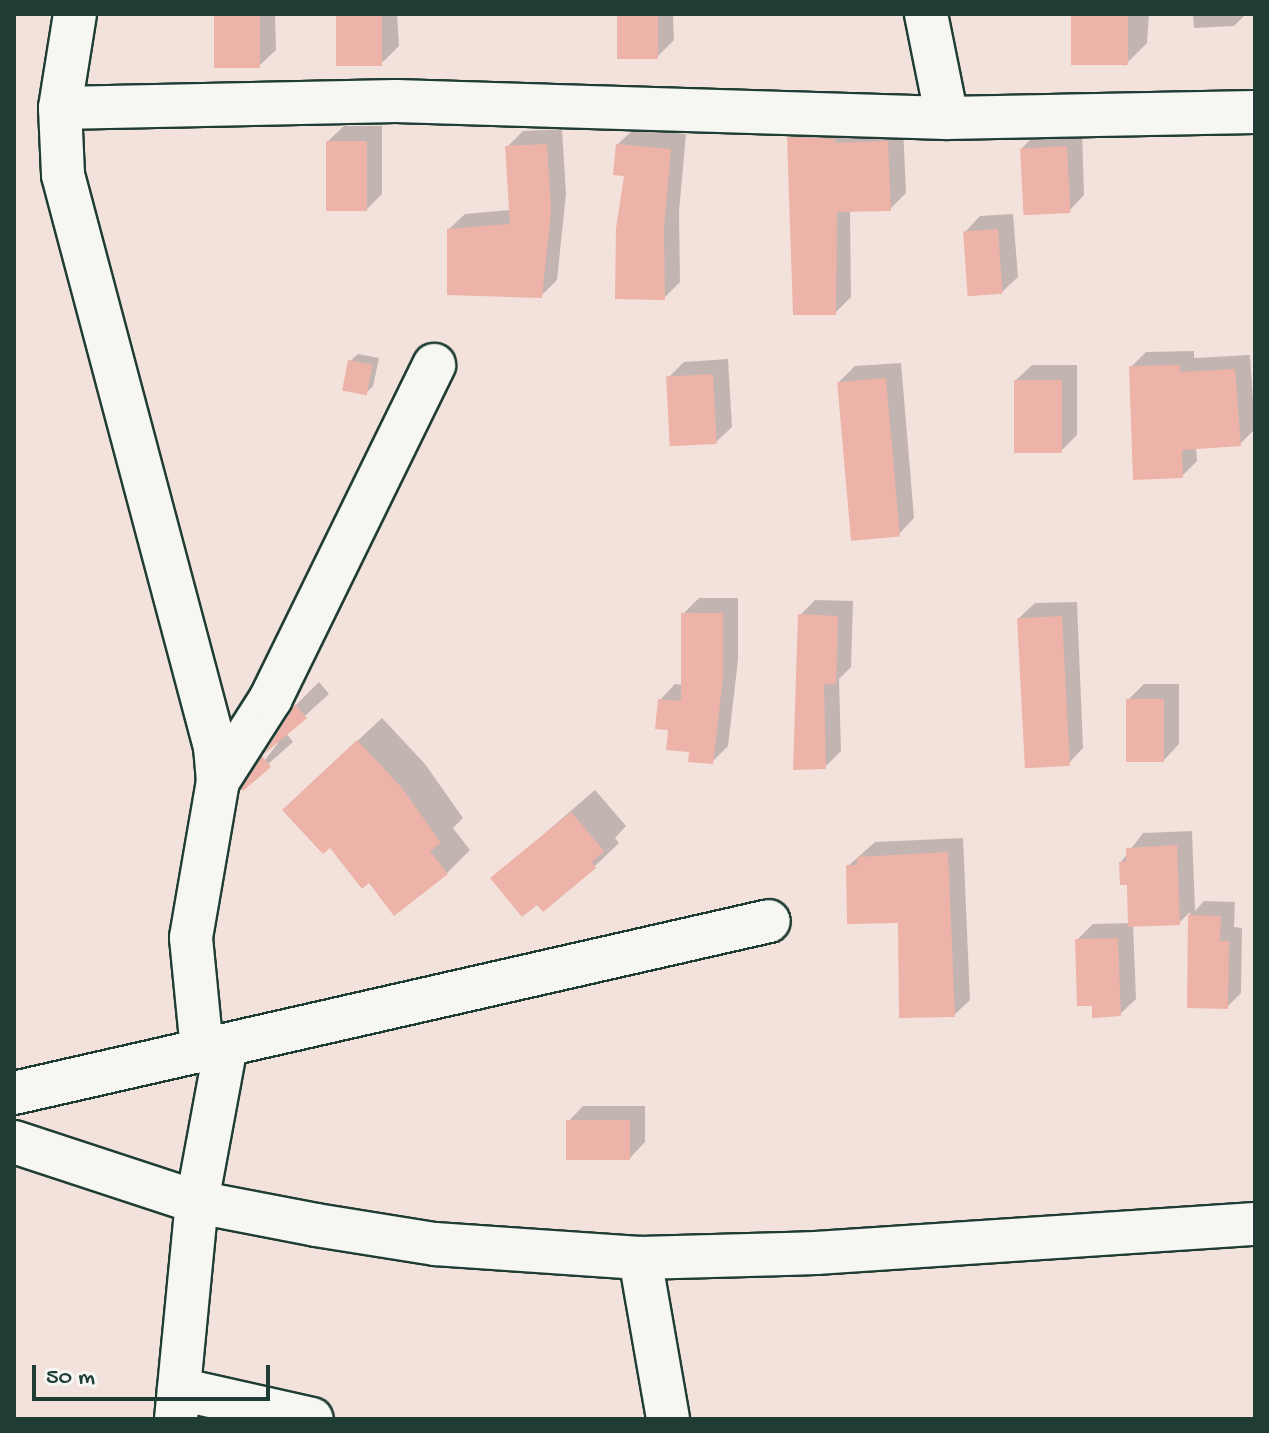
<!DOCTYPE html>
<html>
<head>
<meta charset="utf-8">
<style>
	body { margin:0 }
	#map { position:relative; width:1269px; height:1433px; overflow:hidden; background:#f3e2dc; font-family:"Gochi Hand",sans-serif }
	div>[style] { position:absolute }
	.shadow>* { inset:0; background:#0003 }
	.building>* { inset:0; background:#edb3a8; transform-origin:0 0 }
	.roads { filter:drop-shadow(2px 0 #1f3d34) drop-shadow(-2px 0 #1f3d34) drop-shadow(0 2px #1f3d34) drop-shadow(0 -2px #1f3d34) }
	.minor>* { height:42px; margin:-21px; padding:0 21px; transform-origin:21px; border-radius:21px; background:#f6f6f2 }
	span { translate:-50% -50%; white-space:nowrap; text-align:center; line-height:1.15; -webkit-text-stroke:6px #f6f6f2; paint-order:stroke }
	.frame { position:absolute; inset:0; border:16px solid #1f3d34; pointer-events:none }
	.scale { position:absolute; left:32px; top:1365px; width:238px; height:36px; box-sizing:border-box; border:4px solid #1f3d34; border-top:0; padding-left:10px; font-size:24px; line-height:28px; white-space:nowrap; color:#1f3d34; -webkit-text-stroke:6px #f6f6f2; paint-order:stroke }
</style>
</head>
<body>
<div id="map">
	<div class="shadow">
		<div style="clip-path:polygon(216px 14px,275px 14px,276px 50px,260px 65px)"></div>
		<div style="clip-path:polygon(338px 14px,397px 14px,399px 46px,383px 62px)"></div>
		<div style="clip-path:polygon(619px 14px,673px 14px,674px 40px,658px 56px)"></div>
		<div style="clip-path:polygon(1073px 14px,1149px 14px,1147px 43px,1124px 66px)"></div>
		<div style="clip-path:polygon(1193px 14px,1246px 14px,1234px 26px,1194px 28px)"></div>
		<div style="clip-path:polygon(804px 122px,903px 127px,906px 193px,890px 209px,850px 210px,851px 297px,835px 313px,789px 138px)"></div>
		<div style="clip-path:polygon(344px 126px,382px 126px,382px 194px,366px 210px,328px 141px)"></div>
		<div style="clip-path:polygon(562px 129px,566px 194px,557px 280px,541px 296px,449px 229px,465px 214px,511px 210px,507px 147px,523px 131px)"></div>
		<div style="clip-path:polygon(634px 129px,686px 134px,679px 212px,680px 282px,664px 298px,618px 144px)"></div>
		<div style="clip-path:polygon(1082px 131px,1084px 195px,1069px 211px,1022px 148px,1038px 132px)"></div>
		<div style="clip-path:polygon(1013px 214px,1018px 277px,1002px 292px,965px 232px,980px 216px)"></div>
		<div style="clip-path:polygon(1194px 351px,1194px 358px,1250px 355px,1255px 429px,1240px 444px,1196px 447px,1197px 461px,1182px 476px,1131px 367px,1146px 352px)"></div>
		<div style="clip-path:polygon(358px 354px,379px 358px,373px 386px,366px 393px,350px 361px)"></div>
		<div style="clip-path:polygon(728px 359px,732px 427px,716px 442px,668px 378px,684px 362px)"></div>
		<div style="clip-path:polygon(901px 363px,914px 518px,899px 534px,839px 382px,855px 366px)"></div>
		<div style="clip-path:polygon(1032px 365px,1077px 365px,1077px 435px,1061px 451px,1016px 380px)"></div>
		<div style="clip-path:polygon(699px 598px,738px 598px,738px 660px,728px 746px,712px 762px,670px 729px,660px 700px,675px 684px,683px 685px,683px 614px)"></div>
		<div style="clip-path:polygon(815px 600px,853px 601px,851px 667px,839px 679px,841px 751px,825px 767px,800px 615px)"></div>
		<div style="clip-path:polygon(1077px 602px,1083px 748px,1068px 764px,1019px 618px,1035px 603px)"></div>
		<div style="clip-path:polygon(319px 682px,329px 694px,286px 733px,293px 742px,249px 781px,278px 743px,272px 744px,296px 705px)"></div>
		<div style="clip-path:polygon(1144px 684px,1179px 684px,1179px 744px,1164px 760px,1128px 700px)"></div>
		<div style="clip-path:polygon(382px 718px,425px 764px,463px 818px,453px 828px,470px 850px,447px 873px,370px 880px,330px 845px,308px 787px)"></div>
		<div style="clip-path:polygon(595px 790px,626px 826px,615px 838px,619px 843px,595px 866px,543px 909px,493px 878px)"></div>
		<div style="clip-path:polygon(1192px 831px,1195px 911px,1204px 901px,1235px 902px,1234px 927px,1242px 928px,1241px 993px,1227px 1007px,1189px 1006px,1190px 912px,1179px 923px,1133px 925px,1136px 999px,1120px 1014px,1077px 940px,1093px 924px,1130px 923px,1129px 883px,1121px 862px,1143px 833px)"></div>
		<div style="clip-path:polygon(963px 838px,970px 1000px,954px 1015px,900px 921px,848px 866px,875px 842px)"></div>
		<div style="clip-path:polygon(583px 1106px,645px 1106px,645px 1142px,630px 1158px,568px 1122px)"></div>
	</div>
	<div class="building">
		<div style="left:214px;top:14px;width:46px;height:54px"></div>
		<div style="left:336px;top:14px;width:46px;height:52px"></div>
		<div style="left:617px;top:14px;width:41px;height:45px"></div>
		<div style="left:1071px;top:14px;width:57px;height:51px"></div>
		<div style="clip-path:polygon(787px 137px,836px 139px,835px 143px,888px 141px,891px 211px,837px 212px,836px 315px,793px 315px)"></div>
		<div style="left:326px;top:141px;width:41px;height:70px"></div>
		<div style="clip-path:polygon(547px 144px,551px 211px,542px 298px,447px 295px,447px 229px,510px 224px,505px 146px)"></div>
		<div style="clip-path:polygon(616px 144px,671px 149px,664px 229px,665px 300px,615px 299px,616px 228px,624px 176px,613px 175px)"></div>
		<div style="left:1067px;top:146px;width:67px;height:47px;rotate:87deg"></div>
		<div style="left:998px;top:229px;width:65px;height:35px;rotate:86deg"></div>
		<div style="left:348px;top:360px;width:25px;height:31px;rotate:11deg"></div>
		<div style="clip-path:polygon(1180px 365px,1180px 372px,1235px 369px,1241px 446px,1182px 450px,1183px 478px,1133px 480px,1129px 366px)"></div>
		<div style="left:713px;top:374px;width:70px;height:47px;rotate:87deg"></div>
		<div style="left:886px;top:378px;width:159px;height:49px;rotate:85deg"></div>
		<div style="left:1014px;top:380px;width:48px;height:73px"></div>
		<div style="clip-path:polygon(681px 613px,723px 613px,723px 677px,713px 764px,688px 762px,689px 752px,666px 750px,668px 730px,655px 729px,658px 699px,681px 701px)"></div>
		<div style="clip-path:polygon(798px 614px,838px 616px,836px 685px,824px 684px,826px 769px,793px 770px)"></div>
		<div style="left:1062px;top:616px;width:150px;height:45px;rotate:87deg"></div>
		<div style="left:1126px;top:699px;width:38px;height:63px"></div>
		<div style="clip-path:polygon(295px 704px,307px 718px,264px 754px,291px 711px)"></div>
		<div style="clip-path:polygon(357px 740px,402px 788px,441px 843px,430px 851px,448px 874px,394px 916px,369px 883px,362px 889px,330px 848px,323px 854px,282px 810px)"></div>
		<div style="clip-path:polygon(262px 756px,271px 767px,243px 791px,241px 789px)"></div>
		<div style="clip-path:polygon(571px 812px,604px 851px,592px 862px,596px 868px,543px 912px,537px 905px,522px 917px,490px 878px)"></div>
		<div style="clip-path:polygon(1177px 845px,1180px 925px,1128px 927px,1127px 885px,1120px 885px,1119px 862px,1126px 861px,1126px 848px)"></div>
		<div style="clip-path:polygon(948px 852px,955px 1017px,899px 1018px,898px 923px,847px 924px,846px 865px,857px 865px,857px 857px)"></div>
		<div style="clip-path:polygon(1188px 915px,1221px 916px,1220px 941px,1229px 941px,1228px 1009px,1187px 1008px)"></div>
		<div style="clip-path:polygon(1118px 938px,1121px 1016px,1092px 1018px,1092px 1006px,1077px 1006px,1075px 939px)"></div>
		<div style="left:630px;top:1120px;width:40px;height:64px;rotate:90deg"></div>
	</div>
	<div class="roads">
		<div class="minor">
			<div style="left:75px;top:14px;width:95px;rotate:99.1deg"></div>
			<div style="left:60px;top:108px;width:67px;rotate:87.4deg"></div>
			<div style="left:63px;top:175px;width:592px;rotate:75.12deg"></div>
			<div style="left:215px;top:747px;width:34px;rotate:85deg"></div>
			<div style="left:218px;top:781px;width:159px;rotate:99.8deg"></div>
			<div style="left:191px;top:938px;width:114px;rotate:84.4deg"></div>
			<div style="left:926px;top:14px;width:106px;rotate:78.6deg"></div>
			<div style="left:60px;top:108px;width:336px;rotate:-1.2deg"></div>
			<div style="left:396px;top:101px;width:551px;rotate:1.77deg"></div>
			<div style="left:947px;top:118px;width:308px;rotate:-1.1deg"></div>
			<div style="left:218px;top:781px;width:98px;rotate:-57.4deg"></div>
			<div style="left:271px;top:698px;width:371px;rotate:-63.9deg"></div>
			<div style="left:14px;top:1093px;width:774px;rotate:-12.83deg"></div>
			<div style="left:14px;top:1142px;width:193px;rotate:18.2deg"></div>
			<div style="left:197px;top:1202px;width:121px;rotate:10.9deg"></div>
			<div style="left:316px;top:1225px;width:121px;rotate:9.1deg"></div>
			<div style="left:435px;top:1244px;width:205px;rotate:3.9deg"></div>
			<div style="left:640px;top:1258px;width:176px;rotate:-1.6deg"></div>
			<div style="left:816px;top:1253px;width:440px;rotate:-3.8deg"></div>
			<div style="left:640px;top:1258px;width:163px;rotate:80.1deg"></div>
			<div style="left:179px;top:1389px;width:136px;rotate:12.7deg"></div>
			<div style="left:176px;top:1419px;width:218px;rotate:-84.5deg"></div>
			<div style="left:197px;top:1202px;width:159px;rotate:-79.5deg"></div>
		</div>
	</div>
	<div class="frame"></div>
	<div class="scale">50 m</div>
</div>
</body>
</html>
